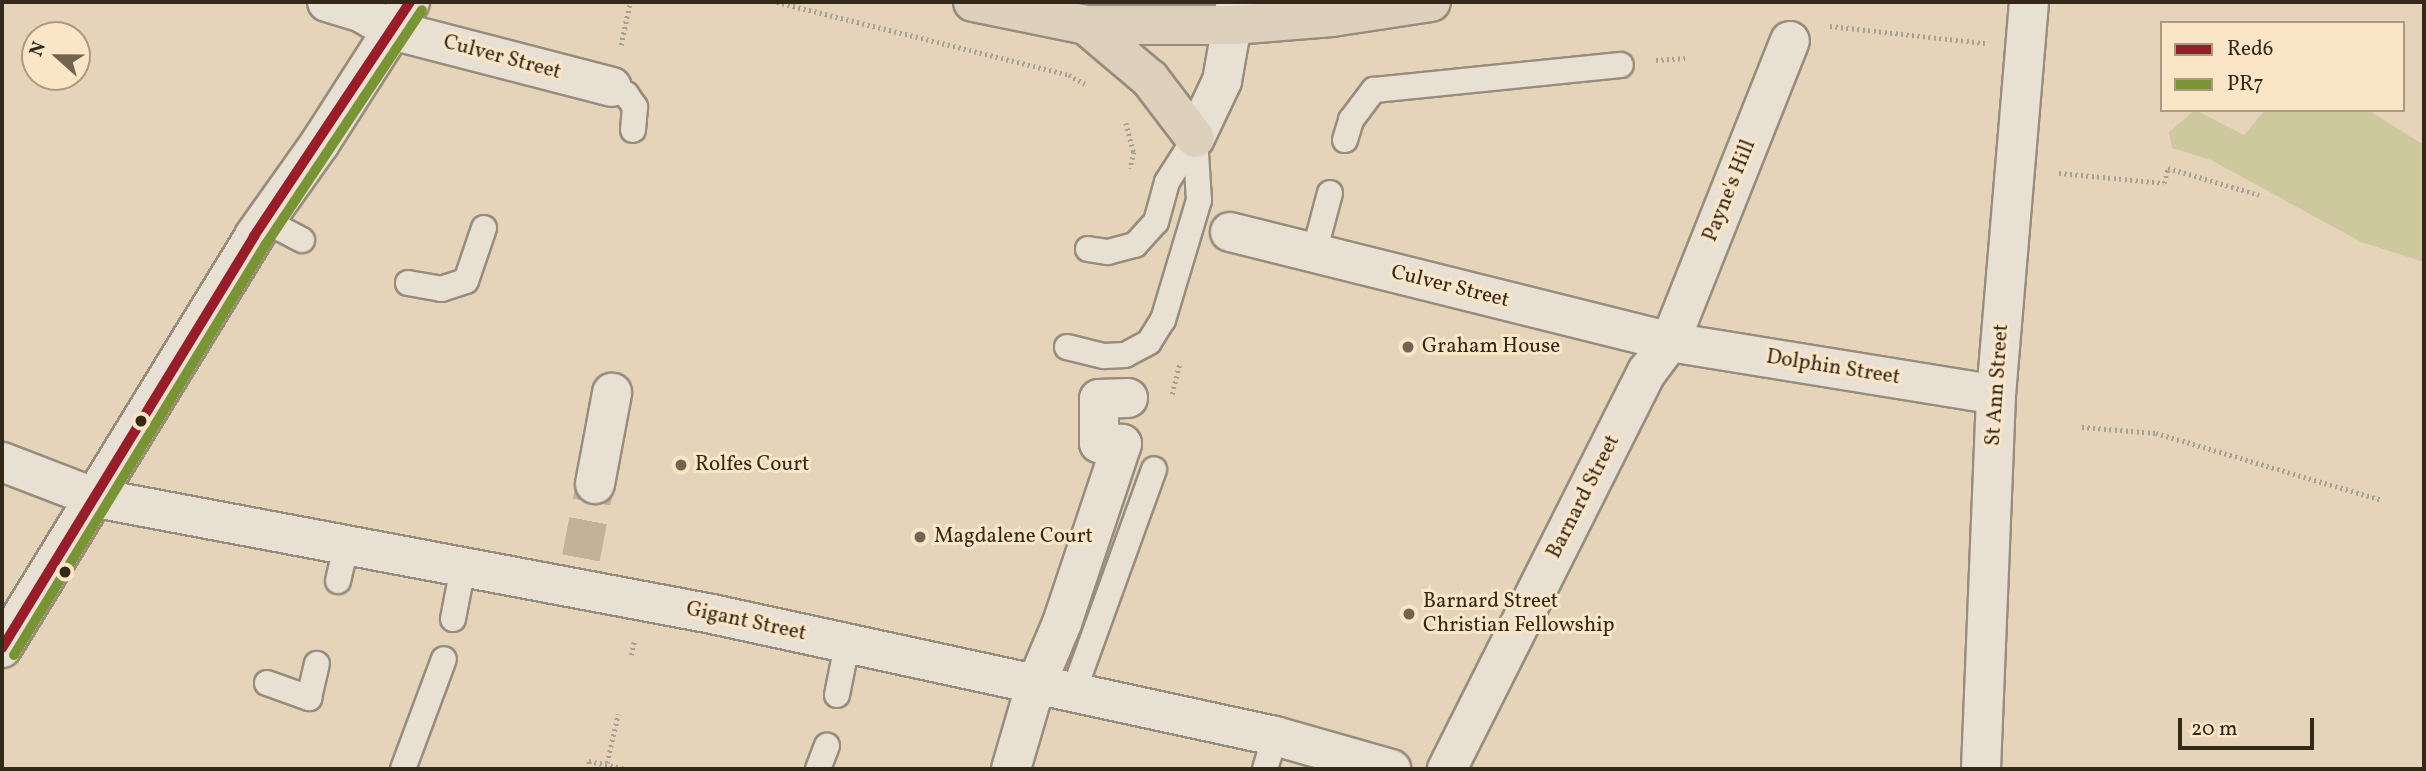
<!DOCTYPE html>
<html>
<head>
<meta charset="utf-8">
<style>
	body { margin:0 }
	#map { position:relative; width:2426px; height:771px; overflow:hidden; background:#e6d4ba; font-family:Vollkorn,serif }
	div>[style] { position:absolute }
	.green>* { inset:0; background:#cec89f }
	.street-tunnel>* { height:38px; margin-top:-19px; transform-origin:0; background:repeating-linear-gradient(90deg,#c2b29a 0 38px,transparent 0 57px) }
	.path>* { height:4.5px; margin-top:-2.25px; transform-origin:0; background:repeating-linear-gradient(90deg,#a8a095 0 2px,transparent 0 5.5px) }
	.roads { filter:drop-shadow(2px 0 #988c7c) drop-shadow(-2px 0 #988c7c) drop-shadow(0 2px #988c7c) drop-shadow(0 -2px #988c7c) }
	.lane>* { height:24px; margin:-12px; padding:0 12px; transform-origin:12px; border-radius:12px; background:#e9e0d4 }
	.street>* { height:38px; margin:-19px; padding:0 19px; transform-origin:19px; border-radius:19px; background:#e9e0d4 }
	.secondary>* { height:38px; margin:-19px; padding:0 19px; transform-origin:19px; border-radius:19px; background:#e9e0d4 }
	.highway>* { height:38px; margin:-19px; padding:0 19px; transform-origin:19px; border-radius:19px; background:#ddd1be }
	.bus-1>* { height:10px; margin:-5px; padding:0 5px; transform-origin:5px; border-radius:5px; background:#991d29 }
	.bus-2>* { height:10px; margin:-5px; padding:0 5px; transform-origin:5px; border-radius:5px; background:#799433 }
	.dots>* { width:19px; height:19px; translate:-50% -50%; box-sizing:border-box; border:4px solid #fae5c7; border-radius:50% }
	span { translate:-50% -50%; white-space:nowrap; text-align:center; line-height:1.15; -webkit-text-stroke:6px #fae5c7; paint-order:stroke }
	.street-label { font-size:21px; color:#342819 }
	.poi-label { font-size:21px; color:#342819 }
	.left { translate:0 -50%; text-align:left }
	.frame { position:absolute; inset:0; border:4px solid #342819; pointer-events:none }
	.legend { position:absolute; left:2160px; top:21px; width:245px; height:91px; box-sizing:border-box; background:#fae5c7; border:2px solid #ab9981; margin:0; padding:9px 12px; list-style:none; font-size:21px; color:#342819 }
	.legend li { display:flex; align-items:center; gap:14px; height:35px }
	.legend b { width:35px; border:2px solid #ab9981 }
	.north { position:absolute; left:21px; top:21px; width:70px; height:70px; box-sizing:border-box; background:#fae5c7; border:2px solid #ab9981; border-radius:50%; rotate:291deg; font-size:19px; font-weight:700; line-height:28px; text-align:center; color:#342819 }
	.north::after { content:''; display:block; margin:auto; width:24px; height:32px; background:#726451; clip-path:polygon(50% 0,100% 100%,50% 72%,0 100%) }
	.scale { position:absolute; left:2178px; top:718px; width:136px; height:32px; box-sizing:border-box; border:4px solid #342819; border-top:0; padding-left:9px; font-size:21px; line-height:24px; white-space:nowrap; color:#342819; -webkit-text-stroke:5px #fae5c7; paint-order:stroke }
</style>
</head>
<body>
<div id="map">
	<div class="green">
		<div style="clip-path:polygon(2195px 110px,2244px 135px,2265px 110px,2368px 110px,2424px 145px,2424px 262px,2361px 242px,2211px 160px,2172px 148px,2169px 132px)"></div>
	</div>
	<div class="street-tunnel">
		<div style="left:581px;top:558px;width:75px;rotate:-79.3deg"></div>
	</div>
	<div class="path">
		<div style="left:777px;top:2px;width:301px;rotate:14deg"></div>
		<div style="left:1069px;top:75px;width:18px;rotate:29deg"></div>
		<div style="left:1830px;top:26px;width:156px;rotate:6.3deg"></div>
		<div style="left:621px;top:45px;width:44px;rotate:-78.2deg"></div>
		<div style="left:1656px;top:60px;width:29px;rotate:-4deg"></div>
		<div style="left:1126px;top:123px;width:30px;rotate:75deg"></div>
		<div style="left:1134px;top:152px;width:17px;rotate:103deg"></div>
		<div style="left:2059px;top:173px;width:105px;rotate:5.4deg"></div>
		<div style="left:2164px;top:183px;width:16px;rotate:-75deg"></div>
		<div style="left:2168px;top:168px;width:95px;rotate:16.5deg"></div>
		<div style="left:1172px;top:394px;width:30px;rotate:-76deg"></div>
		<div style="left:2082px;top:427px;width:74px;rotate:4.6deg"></div>
		<div style="left:2156px;top:433px;width:236px;rotate:16.5deg"></div>
		<div style="left:631px;top:655px;width:13px;rotate:-77deg"></div>
		<div style="left:607px;top:763px;width:50px;rotate:-77.3deg"></div>
		<div style="left:588px;top:769px;width:8px;rotate:-83deg"></div>
		<div style="left:589px;top:761px;width:39px;rotate:12deg"></div>
	</div>
	<div class="roads">
		<div class="lane">
			<div style="left:612px;top:87px;width:16px;rotate:27deg"></div>
			<div style="left:626px;top:94px;width:16px;rotate:55deg"></div>
			<div style="left:635px;top:107px;width:23px;rotate:95deg"></div>
			<div style="left:1345px;top:140px;width:21px;rotate:-73deg"></div>
			<div style="left:1351px;top:120px;width:38px;rotate:-53deg"></div>
			<div style="left:1374px;top:90px;width:248px;rotate:-5.8deg"></div>
			<div style="left:264px;top:220px;width:43px;rotate:27.8deg"></div>
			<div style="left:1088px;top:249px;width:20px;rotate:9deg"></div>
			<div style="left:1108px;top:252px;width:28px;rotate:-15deg"></div>
			<div style="left:1135px;top:245px;width:31px;rotate:-48deg"></div>
			<div style="left:1156px;top:222px;width:41px;rotate:-74.6deg"></div>
			<div style="left:1167px;top:182px;width:52px;rotate:-57.5deg"></div>
			<div style="left:1314px;top:253px;width:62px;rotate:-75.1deg"></div>
			<div style="left:408px;top:283px;width:34px;rotate:10deg"></div>
			<div style="left:441px;top:289px;width:26px;rotate:-18deg"></div>
			<div style="left:466px;top:281px;width:56px;rotate:-71.2deg"></div>
			<div style="left:1067px;top:347px;width:38px;rotate:14deg"></div>
			<div style="left:1104px;top:356px;width:21px;rotate:-3deg"></div>
			<div style="left:1125px;top:355px;width:27px;rotate:-28deg"></div>
			<div style="left:1149px;top:342px;width:26px;rotate:-58deg"></div>
			<div style="left:1163px;top:320px;width:125px;rotate:-73.3deg"></div>
			<div style="left:1199px;top:200px;width:62px;rotate:-93.7deg"></div>
			<div style="left:338px;top:581px;width:37px;rotate:-77deg"></div>
			<div style="left:453px;top:619px;width:53px;rotate:-79.1deg"></div>
			<div style="left:267px;top:683px;width:45px;rotate:19.7deg"></div>
			<div style="left:309px;top:698px;width:35px;rotate:-77deg"></div>
			<div style="left:837px;top:695px;width:51px;rotate:-78.7deg"></div>
			<div style="left:1072px;top:696px;width:241px;rotate:-70.1deg"></div>
			<div style="left:403px;top:769px;width:117px;rotate:-69.6deg"></div>
			<div style="left:818px;top:769px;width:25px;rotate:-69deg"></div>
			<div style="left:1265px;top:769px;width:34px;rotate:-73deg"></div>
		</div>
		<div class="street">
			<div style="left:327px;top:2px;width:37px;rotate:17deg"></div>
			<div style="left:362px;top:13px;width:34px;rotate:30deg"></div>
			<div style="left:392px;top:30px;width:227px;rotate:14.5deg"></div>
			<div style="left:1195px;top:138px;width:63px;rotate:-64.7deg"></div>
			<div style="left:1222px;top:81px;width:80px;rotate:-80deg"></div>
			<div style="left:1230px;top:232px;width:454px;rotate:14deg"></div>
			<div style="left:1670px;top:342px;width:330px;rotate:9.2deg"></div>
			<div style="left:2px;top:462px;width:101px;rotate:21deg"></div>
			<div style="left:96px;top:498px;width:627px;rotate:10.66deg"></div>
			<div style="left:712px;top:614px;width:576px;rotate:12.23deg"></div>
			<div style="left:1275px;top:736px;width:121px;rotate:15.9deg"></div>
			<div style="left:595px;top:484px;width:93px;rotate:-79.4deg"></div>
			<div style="left:1011px;top:769px;width:85px;rotate:-73.7deg"></div>
			<div style="left:1035px;top:687px;width:69px;rotate:-67.1deg"></div>
			<div style="left:1062px;top:623px;width:189px;rotate:-71.5deg"></div>
			<div style="left:1122px;top:444px;width:23px;rotate:-178deg"></div>
			<div style="left:1099px;top:443px;width:44px;rotate:-90deg"></div>
			<div style="left:1099px;top:399px;width:29px;rotate:-2deg"></div>
			<div style="left:1447px;top:769px;width:445px;rotate:-63.3deg"></div>
			<div style="left:1647px;top:372px;width:38px;rotate:-53deg"></div>
			<div style="left:1670px;top:342px;width:324px;rotate:-68.3deg"></div>
			<div style="left:1981px;top:769px;width:374px;rotate:-87.7deg"></div>
			<div style="left:1996px;top:395px;width:394px;rotate:-85.2deg"></div>
		</div>
		<div class="secondary">
			<div style="left:2px;top:648px;width:483px;rotate:-58.5deg"></div>
			<div style="left:254px;top:236px;width:114px;rotate:-54.6deg"></div>
			<div style="left:320px;top:143px;width:167px;rotate:-57.4deg"></div>
		</div>
		<div class="highway">
			<div style="left:973px;top:2px;width:115px;rotate:11.5deg"></div>
			<div style="left:1086px;top:25px;width:84px;rotate:40.2deg"></div>
			<div style="left:1150px;top:79px;width:74px;rotate:52.7deg"></div>
			<div style="left:1086px;top:25px;width:147px"></div>
			<div style="left:1233px;top:25px;width:99px;rotate:-4.6deg"></div>
			<div style="left:1332px;top:17px;width:100px;rotate:-8.6deg"></div>
		</div>
	</div>
	<div class="bus-1">
		<div style="left:2px;top:648px;width:483px;rotate:-58.5deg"></div>
		<div style="left:254px;top:236px;width:281px;rotate:-56.3deg"></div>
	</div>
	<div class="bus-2">
		<div style="left:14px;top:655px;width:482px;rotate:-58.5deg"></div>
		<div style="left:266px;top:244px;width:281px;rotate:-56.3deg"></div>
	</div>
	<div class="dots">
		<div style="left:1408px;top:347px;background:#726451"></div>
		<div style="left:141px;top:421px;background:#342819"></div>
		<div style="left:681px;top:465px;background:#726451"></div>
		<div style="left:920px;top:537px;background:#726451"></div>
		<div style="left:65px;top:572px;background:#342819"></div>
		<div style="left:1409px;top:614px;background:#726451"></div>
	</div>
	<div class="street-label">
		<span style="left:502px;top:58px;rotate:15deg">Culver Street</span>
		<span style="left:1730px;top:191px;rotate:-68deg">Payne's Hill</span>
		<span style="left:1450px;top:287px;rotate:14deg">Culver Street</span>
		<span style="left:1833px;top:368px;rotate:9deg">Dolphin Street</span>
		<span style="left:1998px;top:385px;rotate:-86deg">St Ann Street</span>
		<span style="left:1584px;top:497px;rotate:-63deg">Barnard Street</span>
		<span style="left:746px;top:622px;rotate:12deg">Gigant Street</span>
	</div>
	<div class="poi-label">
		<span class="left" style="left:1422px;top:347px">Graham House</span>
		<span class="left" style="left:695px;top:465px">Rolfes Court</span>
		<span class="left" style="left:934px;top:537px">Magdalene Court</span>
		<span class="left" style="left:1423px;top:614px">Barnard Street<br>Christian Fellowship</span>
	</div>
	<div class="frame"></div>
	<ul class="legend">
	<li><b style="height:9px;background:#991d29"></b>Red6</li>
	<li><b style="height:9px;background:#799433"></b>PR7</li>
	</ul>
	<div class="north">N</div>
	<div class="scale">20 m</div>
</div>
</body>
</html>
